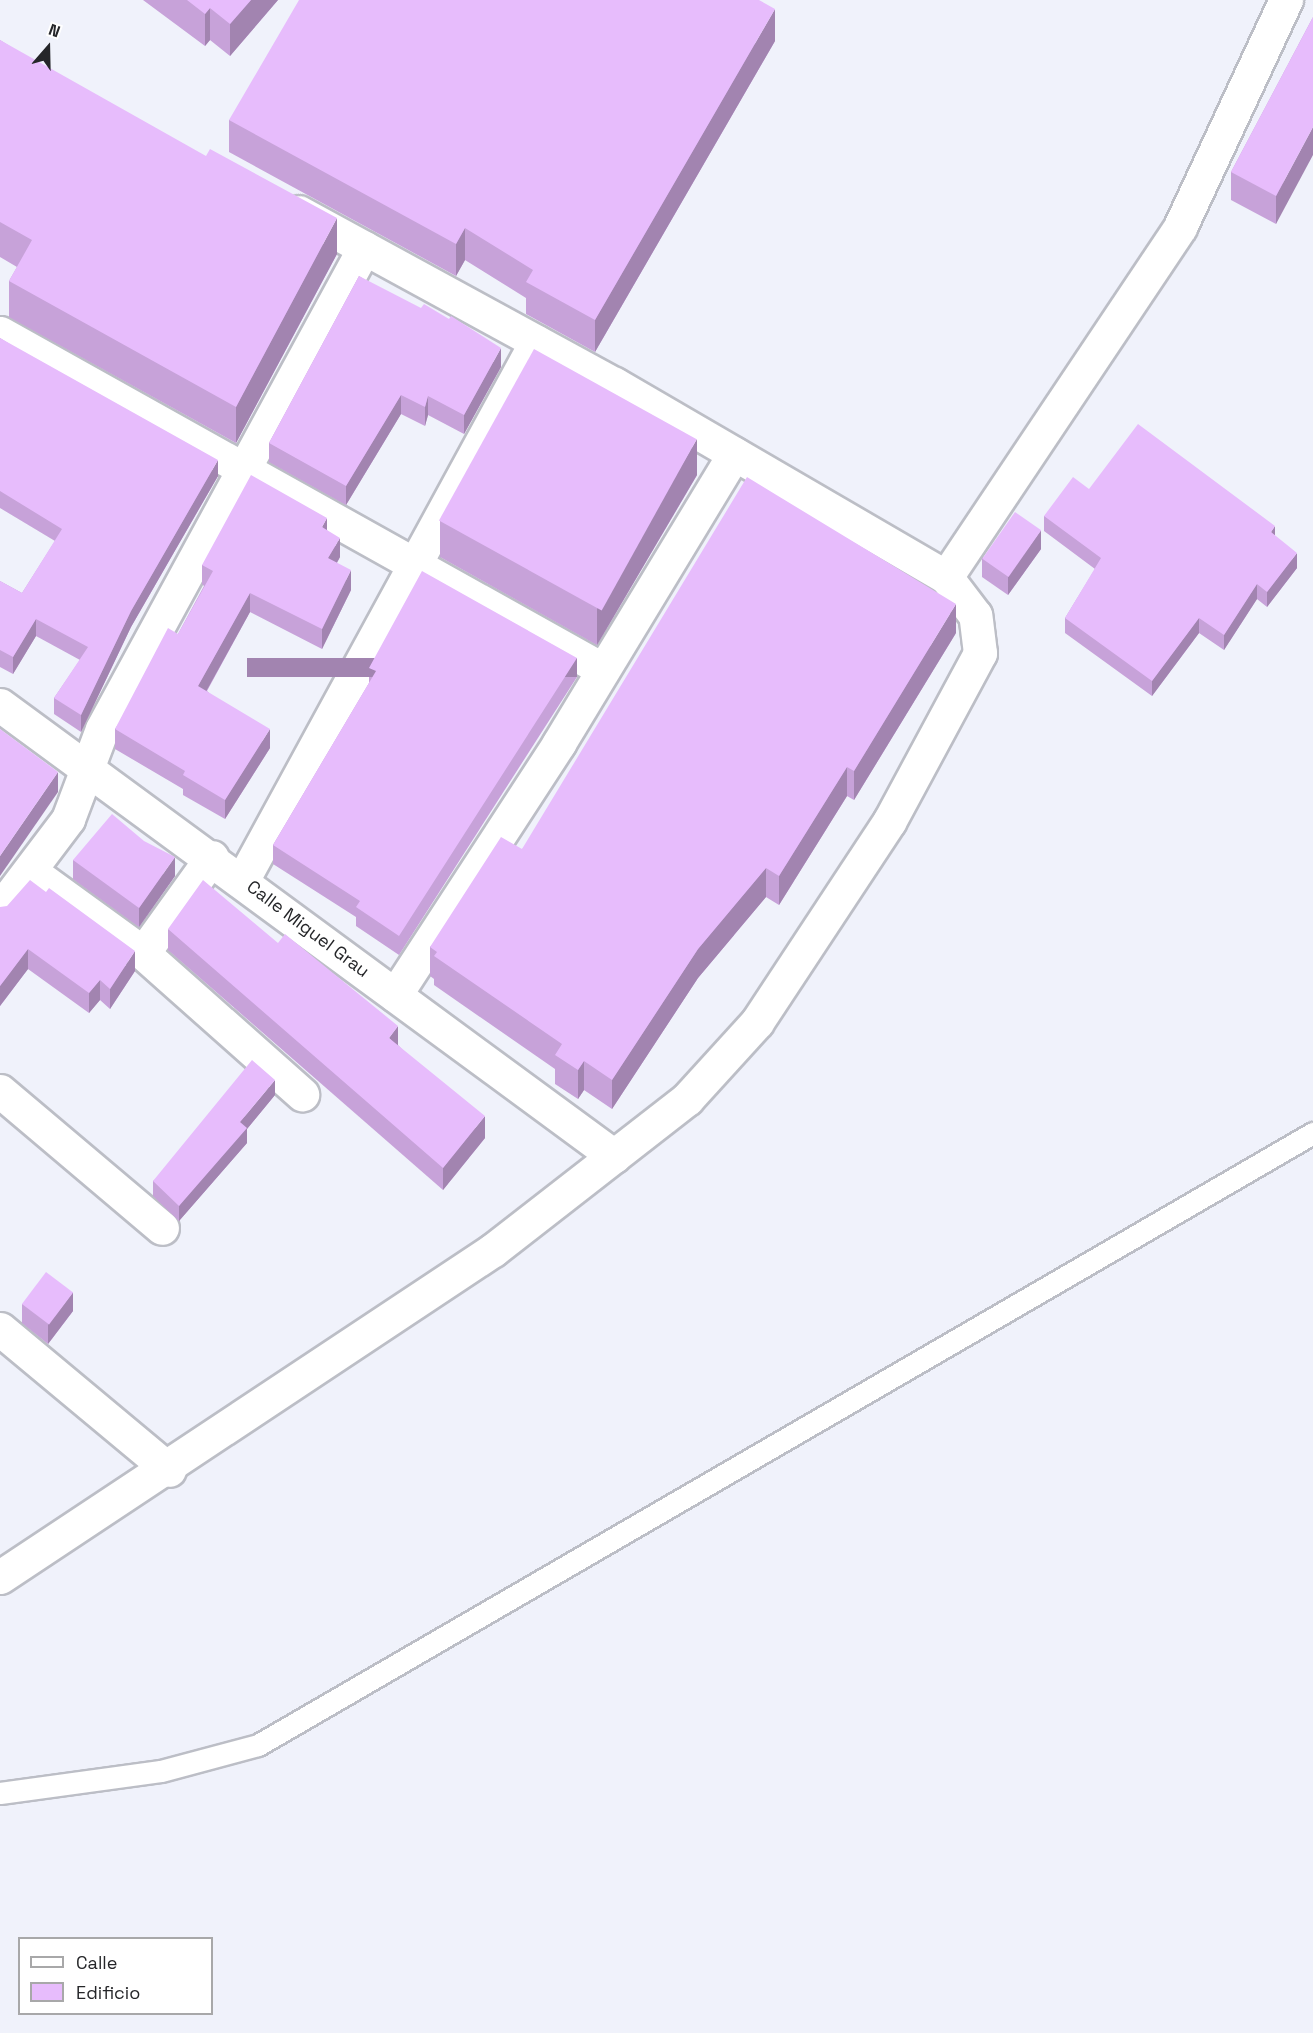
<!DOCTYPE html>
<html>
<head>
<meta charset="utf-8">
<style>
	body { margin:0 }
	#map { position:relative; width:1313px; height:2033px; overflow:hidden; background:#f0f2fb; font-family:"Space Grotesk",sans-serif }
	div>[style] { position:absolute }
	.roads { filter:drop-shadow(2px 0 #bcbec6) drop-shadow(-2px 0 #bcbec6) drop-shadow(0 2px #bcbec6) drop-shadow(0 -2px #bcbec6) }
	.lane>* { height:21px; margin:-10.5px; padding:0 10.5px; transform-origin:10.5px; border-radius:10.5px; background:#fff }
	.street>* { height:33px; margin:-16.5px; padding:0 16.5px; transform-origin:16.5px; border-radius:16.5px; background:#fff }
	.wall>* { inset:0; background:#c7a2d9 }
	.shaded-wall>* { inset:0; background:#a284b0; transform-origin:0 0 }
	.building>* { inset:0; background:#e7bcfc; transform-origin:0 0 }
	span { translate:-50% -50%; white-space:nowrap; text-align:center; line-height:1.15; -webkit-text-stroke:4.5px #fff; paint-order:stroke }
	.street-label { font-size:18px; color:#252629 }
	.legend { position:absolute; left:18px; top:1937px; width:195px; height:78px; box-sizing:border-box; background:#fff; border:2px solid #a8a8a9; margin:0; padding:8px 10px; list-style:none; font-size:18px; color:#252629 }
	.legend li { display:flex; align-items:center; gap:12px; height:30px }
	.legend b { width:30px; border:2px solid #a8a8a9 }
	.north { position:absolute; left:18px; top:18px; width:60px; height:60px; -webkit-text-stroke:4px #fff; paint-order:stroke; rotate:20deg; font-size:16px; font-weight:700; line-height:24px; text-align:center; color:#252629 }
	.north::after { content:''; display:block; margin:auto; width:21px; height:27px; background:#252629; clip-path:polygon(50% 0,100% 100%,50% 72%,0 100%) }
</style>
</head>
<body>
<div id="map">
	<div class="roads">
		<div class="lane">
			<div style="left:0;top:1793px;width:162px;rotate:-7.8deg"></div>
			<div style="left:161px;top:1771px;width:100px;rotate:-15deg"></div>
			<div style="left:258px;top:1745px;width:1220px;rotate:-30.12deg"></div>
		</div>
		<div class="street">
			<div style="left:0;top:333px;width:689px;rotate:29.17deg"></div>
			<div style="left:946px;top:577px;width:421px;rotate:-56.2deg"></div>
			<div style="left:1180px;top:227px;width:251px;rotate:-65deg"></div>
			<div style="left:0;top:705px;width:762px;rotate:36.3deg"></div>
			<div style="left:33px;top:873px;width:136px;rotate:36deg"></div>
			<div style="left:143px;top:953px;width:213px;rotate:41.6deg"></div>
			<div style="left:243px;top:879px;width:612px;rotate:-61.38deg"></div>
			<div style="left:0;top:909px;width:113px;rotate:-52.9deg"></div>
			<div style="left:68px;top:819px;width:96px;rotate:-69.3deg"></div>
			<div style="left:102px;top:729px;width:548px;rotate:-61.42deg"></div>
			<div style="left:143px;top:953px;width:118px;rotate:-54.3deg"></div>
			<div style="left:395px;top:995px;width:301px;rotate:-56.9deg"></div>
			<div style="left:559px;top:743px;width:338px;rotate:-58.8deg"></div>
			<div style="left:0;top:1091px;width:212px;rotate:40.2deg"></div>
			<div style="left:0;top:1329px;width:220px;rotate:39.8deg"></div>
			<div style="left:0;top:1577px;width:592px;rotate:-33.56deg"></div>
			<div style="left:493px;top:1250px;width:246px;rotate:-37.9deg"></div>
			<div style="left:687px;top:1099px;width:104px;rotate:-47.7deg"></div>
			<div style="left:757px;top:1022px;width:240px;rotate:-56.6deg"></div>
			<div style="left:889px;top:822px;width:192px;rotate:-61.7deg"></div>
			<div style="left:980px;top:653px;width:38px;rotate:-97deg"></div>
			<div style="left:975px;top:615px;width:48px;rotate:-127.3deg"></div>
			<div style="left:946px;top:577px;width:384px;rotate:-149.8deg"></div>
			<div style="left:614px;top:384px;width:359px;rotate:-151.4deg"></div>
		</div>
	</div>
	<div class="wall">
		<div style="clip-path:polygon(143px 0,278px 0,230px 56px,210px 40px,205px 46px)"></div>
		<div style="clip-path:polygon(1313px 17px,1276px 224px,1231px 200px,1231px 172px)"></div>
		<div style="clip-path:polygon(0 40px,337px 254px,236px 443px,9px 317px,9px 281px,17px 267px,0 257px)"></div>
		<div style="clip-path:polygon(775px 41px,595px 352px,526px 314px,526px 298px,465px 260px,456px 276px,229px 152px,229px 120px)"></div>
		<div style="clip-path:polygon(359px 276px,501px 367px,464px 434px,428px 415px,425px 426px,401px 414px,346px 505px,269px 462px,269px 443px)"></div>
		<div style="clip-path:polygon(0 338px,218px 476px,131px 627px,81px 732px,54px 714px,54px 698px,80px 660px,36px 636px,13px 674px,0 667px,0 581px,22px 593px,55px 541px,0 508px)"></div>
		<div style="clip-path:polygon(697px 475px,597px 645px,440px 557px,440px 521px)"></div>
		<div style="clip-path:polygon(1044px 516px,1275px 536px,1297px 568px,1267px 607px,1257px 599px,1224px 650px,1199px 633px,1152px 696px,1065px 633px,1065px 618px,1095px 569px,1044px 531px)"></div>
		<div style="clip-path:polygon(327px 530px,340px 557px,337px 563px,351px 590px,322px 649px,250px 612px,207px 691px,270px 748px,225px 819px,183px 795px,183px 789px,115px 749px,115px 729px,178px 634px,204px 586px,202px 584px,202px 565px)"></div>
		<div style="clip-path:polygon(1041px 549px,1008px 595px,982px 577px,982px 558px)"></div>
		<div style="clip-path:polygon(956px 633px,854px 800px,847px 796px,779px 905px,766px 897px,698px 978px,612px 1109px,584px 1090px,578px 1099px,555px 1084px,555px 1069px,434px 985px,434px 979px,430px 976px,430px 947px,522px 849px)"></div>
		<div style="clip-path:polygon(369px 668px,577px 677px,399px 955px,356px 926px,356px 917px,273px 864px,273px 845px,369px 683px)"></div>
		<div style="clip-path:polygon(73px 860px,175px 876px,139px 927px,73px 879px)"></div>
		<div style="clip-path:polygon(0 907px,135px 971px,110px 1009px,100px 1000px,89px 1013px,28px 969px,0 1006px)"></div>
		<div style="clip-path:polygon(168px 929px,398px 1045px,485px 1138px,443px 1190px,168px 950px)"></div>
		<div style="clip-path:polygon(275px 1095px,247px 1129px,247px 1143px,179px 1221px,153px 1196px,153px 1181px)"></div>
		<div style="clip-path:polygon(22px 1304px,73px 1311px,48px 1344px,22px 1323px)"></div>
	</div>
	<div class="shaded-wall">
		<div style="clip-path:polygon(251px 0,278px 0,230px 56px,230px 24px)"></div>
		<div style="clip-path:polygon(210px 8px,210px 40px,205px 46px,205px 14px)"></div>
		<div style="clip-path:polygon(775px 9px,775px 41px,595px 352px,595px 320px)"></div>
		<div style="clip-path:polygon(1313px 127px,1313px 155px,1276px 224px,1276px 196px)"></div>
		<div style="clip-path:polygon(337px 218px,337px 254px,236px 443px,236px 407px)"></div>
		<div style="clip-path:polygon(465px 228px,465px 260px,456px 276px,456px 244px)"></div>
		<div style="clip-path:polygon(501px 348px,501px 367px,464px 434px,464px 415px)"></div>
		<div style="clip-path:polygon(401px 395px,401px 414px,346px 505px,346px 486px)"></div>
		<div style="clip-path:polygon(428px 396px,428px 415px,425px 426px,425px 407px)"></div>
		<div style="clip-path:polygon(697px 439px,697px 475px,597px 645px,597px 609px)"></div>
		<div style="clip-path:polygon(218px 460px,218px 476px,131px 627px,81px 732px,81px 715px,131px 611px)"></div>
		<div style="clip-path:polygon(327px 518px,327px 537px,322px 527px)"></div>
		<div style="clip-path:polygon(1275px 526px,1275px 541px,1271px 532px)"></div>
		<div style="clip-path:polygon(1041px 530px,1041px 549px,1008px 595px,1008px 576px)"></div>
		<div style="clip-path:polygon(340px 538px,340px 557px,328px 578px,328px 558px)"></div>
		<div style="clip-path:polygon(1297px 553px,1297px 568px,1267px 607px,1267px 592px)"></div>
		<div style="clip-path:polygon(351px 570px,351px 590px,322px 649px,322px 629px)"></div>
		<div style="clip-path:polygon(1257px 584px,1257px 599px,1224px 650px,1224px 635px)"></div>
		<div style="clip-path:polygon(250px 593px,250px 612px,198px 706px,198px 686px)"></div>
		<div style="clip-path:polygon(956px 604px,956px 633px,854px 800px,854px 771px)"></div>
		<div style="clip-path:polygon(1199px 618px,1199px 633px,1152px 696px,1152px 681px)"></div>
		<div style="clip-path:polygon(36px 619px,36px 636px,13px 674px,13px 657px)"></div>
		<div style="left:577px;top:658px;width:19px;height:330px;rotate:90deg"></div>
		<div style="clip-path:polygon(270px 729px,270px 748px,225px 819px,225px 800px)"></div>
		<div style="clip-path:polygon(847px 767px,847px 796px,779px 905px,779px 876px)"></div>
		<div style="clip-path:polygon(58px 772px,58px 792px,0 876px,0 856px)"></div>
		<div style="clip-path:polygon(175px 857px,175px 876px,139px 927px,139px 908px)"></div>
		<div style="clip-path:polygon(766px 868px,766px 897px,698px 978px,612px 1109px,612px 1080px,698px 949px)"></div>
		<div style="clip-path:polygon(28px 949px,28px 969px,0 1006px,0 986px)"></div>
		<div style="clip-path:polygon(135px 951px,135px 971px,110px 1009px,110px 989px)"></div>
		<div style="clip-path:polygon(100px 980px,100px 1000px,89px 1013px,89px 993px)"></div>
		<div style="clip-path:polygon(398px 1026px,398px 1048px,389px 1038px)"></div>
		<div style="clip-path:polygon(584px 1061px,584px 1090px,578px 1099px,578px 1070px)"></div>
		<div style="clip-path:polygon(275px 1080px,275px 1095px,247px 1129px,247px 1143px,179px 1221px,179px 1206px,240px 1122px)"></div>
		<div style="clip-path:polygon(485px 1116px,485px 1138px,443px 1190px,443px 1168px)"></div>
		<div style="clip-path:polygon(73px 1292px,73px 1311px,48px 1344px,48px 1325px)"></div>
	</div>
	<div class="building">
		<div style="clip-path:polygon(187px 0,251px 0,230px 24px,210px 8px,205px 14px)"></div>
		<div style="clip-path:polygon(299px 0,759px 0,775px 9px,595px 320px,526px 282px,533px 270px,465px 228px,456px 244px,229px 120px)"></div>
		<div style="clip-path:polygon(1313px 17px,1313px 127px,1276px 196px,1231px 172px)"></div>
		<div style="clip-path:polygon(0 40px,206px 156px,210px 149px,337px 218px,236px 407px,9px 281px,32px 240px,0 222px)"></div>
		<div style="clip-path:polygon(359px 276px,421px 308px,424px 304px,449px 319px,451px 316px,501px 348px,464px 415px,428px 396px,425px 407px,401px 395px,346px 486px,269px 443px)"></div>
		<div style="clip-path:polygon(0 338px,218px 460px,131px 611px,81px 715px,54px 698px,88px 647px,36px 619px,13px 657px,0 650px,0 581px,22px 593px,62px 529px,0 491px)"></div>
		<div style="left:534px;top:349px;width:186px;height:196px;rotate:29deg"></div>
		<div style="clip-path:polygon(1138px 424px,1275px 526px,1271px 532px,1297px 553px,1267px 592px,1257px 584px,1224px 635px,1199px 618px,1152px 681px,1065px 618px,1101px 558px,1044px 516px,1073px 477px,1089px 489px)"></div>
		<div style="clip-path:polygon(251px 475px,327px 518px,322px 527px,340px 538px,328px 558px,351px 570px,322px 629px,250px 593px,198px 686px,270px 729px,225px 800px,183px 775px,185px 771px,115px 729px,168px 628px,178px 634px,213px 571px,202px 565px)"></div>
		<div style="clip-path:polygon(747px 477px,956px 604px,854px 771px,847px 767px,779px 876px,766px 868px,698px 949px,612px 1080px,584px 1061px,578px 1070px,555px 1055px,562px 1044px,434px 956px,437px 952px,430px 947px,501px 837px,522px 849px)"></div>
		<div style="left:1015px;top:512px;width:32px;height:57px;rotate:35deg"></div>
		<div style="clip-path:polygon(422px 571px,577px 658px,399px 936px,356px 907px,360px 901px,273px 845px,376px 671px,369px 668px)"></div>
		<div style="clip-path:polygon(0 729px,58px 772px,0 856px)"></div>
		<div style="clip-path:polygon(112px 814px,144px 841px,175px 857px,139px 908px,73px 860px)"></div>
		<div style="clip-path:polygon(30px 880px,46px 892px,49px 888px,135px 951px,110px 989px,100px 980px,89px 993px,28px 949px,0 986px,0 907px,7px 906px)"></div>
		<div style="clip-path:polygon(203px 880px,278px 943px,285px 934px,398px 1026px,389px 1038px,485px 1116px,443px 1168px,168px 929px)"></div>
		<div style="clip-path:polygon(252px 1060px,275px 1080px,240px 1122px,247px 1128px,179px 1206px,153px 1181px)"></div>
		<div style="left:46px;top:1272px;width:34px;height:40px;rotate:37deg"></div>
	</div>
	<div class="street-label">
		<span style="left:308px;top:929px;rotate:37deg">Calle Miguel Grau</span>
	</div>
	<ul class="legend">
	<li><b style="height:8px;background:#fff"></b>Calle</li>
	<li><b style="height:16px;background:#e7bcfc"></b>Edificio</li>
	</ul>
	<div class="north">N</div>
</div>
</body>
</html>
